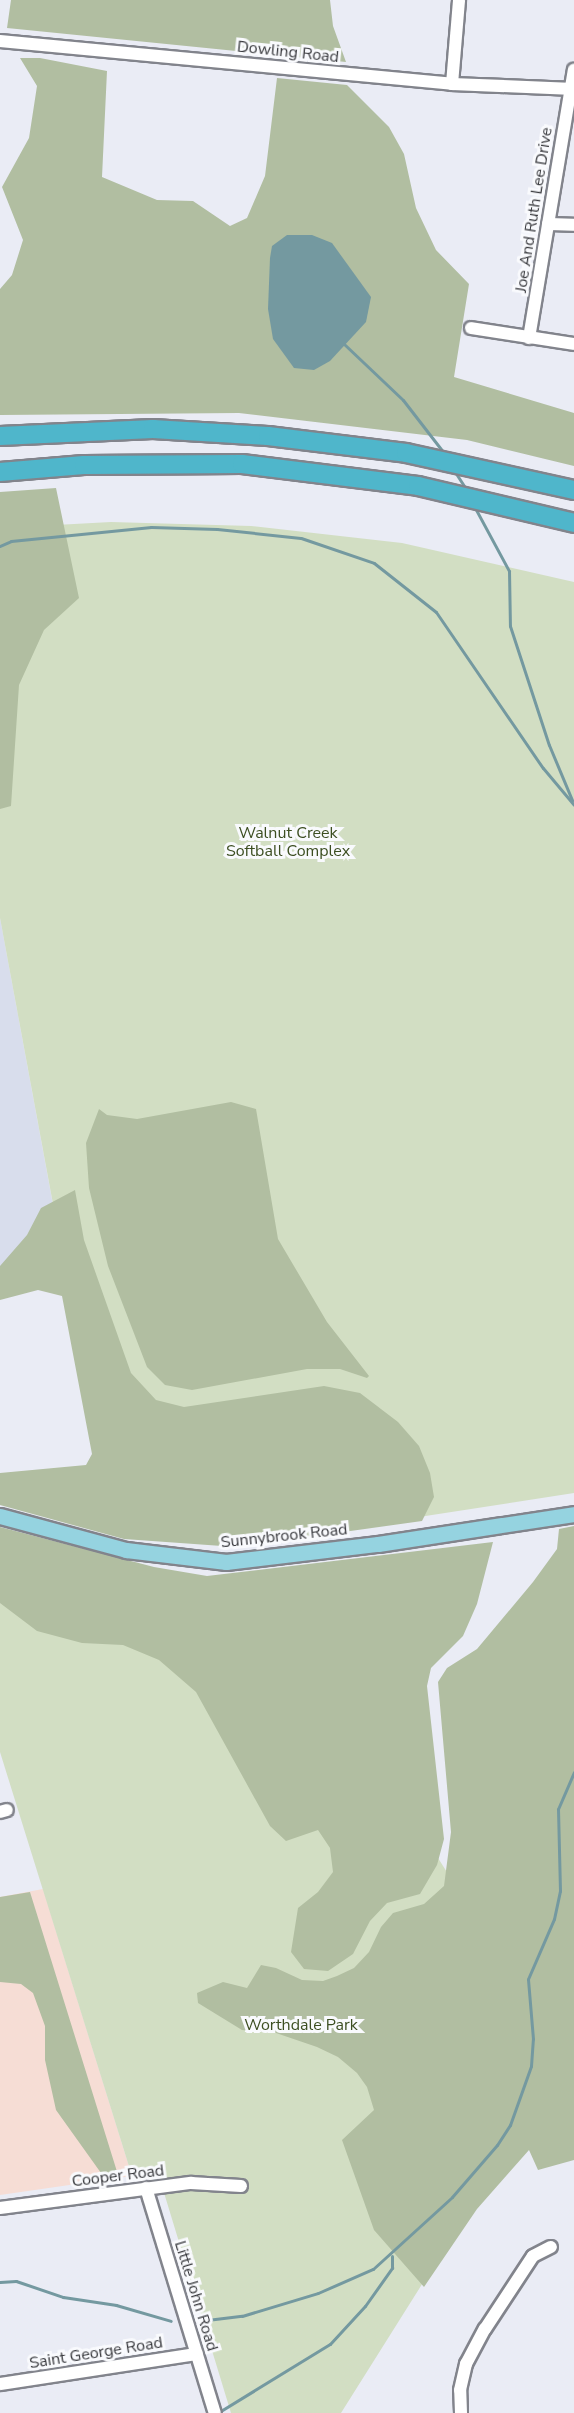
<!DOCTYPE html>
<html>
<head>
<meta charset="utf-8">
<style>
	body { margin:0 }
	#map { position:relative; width:574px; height:2413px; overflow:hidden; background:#eaecf5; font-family:"Nunito Sans",sans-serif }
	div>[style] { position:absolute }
	.built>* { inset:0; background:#d8ddec }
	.education>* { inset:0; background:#f6ddd5 }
	.green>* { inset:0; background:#d2dec3 }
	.forest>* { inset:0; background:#b1bea1 }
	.water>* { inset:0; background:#7499a0 }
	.stream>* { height:3px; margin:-1.5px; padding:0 1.5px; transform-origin:1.5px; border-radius:1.5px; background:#7499a0 }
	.roads { filter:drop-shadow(2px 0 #82848c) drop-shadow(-2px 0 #82848c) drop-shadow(0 2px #82848c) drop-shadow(0 -2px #82848c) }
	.minor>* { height:12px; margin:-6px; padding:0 6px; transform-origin:6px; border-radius:6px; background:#fff }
	.major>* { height:15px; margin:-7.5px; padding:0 7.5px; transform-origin:7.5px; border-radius:7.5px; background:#95d3e0 }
	.highway>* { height:18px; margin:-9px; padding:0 9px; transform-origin:9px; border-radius:9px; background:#4fb6cb }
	span { translate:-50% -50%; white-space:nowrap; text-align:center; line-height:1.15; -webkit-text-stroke:6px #f9fafd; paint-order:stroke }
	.street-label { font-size:16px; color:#37383c }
	.park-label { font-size:16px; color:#3c4e21 }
</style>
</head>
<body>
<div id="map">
	<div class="built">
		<div style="clip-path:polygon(0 918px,63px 1259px,0 1278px)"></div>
	</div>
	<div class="education">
		<div style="clip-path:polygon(43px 1889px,132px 2176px,0 2195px,0 1897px)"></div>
	</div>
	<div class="green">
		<div style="clip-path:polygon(111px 522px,251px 526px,402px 543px,574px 582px,574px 1493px,354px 1527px,103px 1474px,0 918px,0 528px)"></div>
		<div style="clip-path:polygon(0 1531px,419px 1828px,495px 1948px,453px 2235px,341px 2413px,231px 2413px,158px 2173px,132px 2176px,0 1752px)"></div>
	</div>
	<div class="forest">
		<div style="clip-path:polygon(11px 0,330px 0,333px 26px,346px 62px,7px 28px)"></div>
		<div style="clip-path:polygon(20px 58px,40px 58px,107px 71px,102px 177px,157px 200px,193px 201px,230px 226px,247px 218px,265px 176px,277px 78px,347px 85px,389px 127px,404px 154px,416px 208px,436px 250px,469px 284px,454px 377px,574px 413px,574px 466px,467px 440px,239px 413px,0 415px,0 289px,12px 275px,23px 240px,2px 187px,29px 138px,37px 86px)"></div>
		<div style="clip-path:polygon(56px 488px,79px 598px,44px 630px,19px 685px,11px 806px,0 809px,0 492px)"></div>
		<div style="clip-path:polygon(231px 1102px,256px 1109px,278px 1239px,327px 1322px,369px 1376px,367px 1378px,340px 1369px,307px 1369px,192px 1390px,165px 1385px,147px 1367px,108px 1266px,89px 1188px,86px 1143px,99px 1109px,107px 1115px,137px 1119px)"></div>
		<div style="clip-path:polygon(75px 1190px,84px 1240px,131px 1373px,156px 1400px,184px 1407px,324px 1386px,360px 1393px,398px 1422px,419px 1446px,430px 1473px,434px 1497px,422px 1521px,236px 1547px,124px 1539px,0 1505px,0 1473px,86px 1465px,92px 1454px,62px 1296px,38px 1290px,0 1300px,0 1266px,27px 1235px,41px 1208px)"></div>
		<div style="clip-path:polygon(574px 1526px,574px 2160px,538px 2170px,529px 2150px,477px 2209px,424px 2287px,374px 2230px,342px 2140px,374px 2110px,367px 2087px,357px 2073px,338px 2057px,317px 2047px,276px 2033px,242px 2030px,198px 2003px,197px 1993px,223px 1982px,247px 1988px,261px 1965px,276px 1968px,302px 1980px,323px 1981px,337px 1976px,354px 1968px,369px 1952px,381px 1927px,393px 1913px,424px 1904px,444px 1886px,451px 1832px,438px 1682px,447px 1668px,477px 1649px,533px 1582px,557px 1549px,559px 1529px)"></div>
		<div style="clip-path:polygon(0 1527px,154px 1567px,207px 1576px,493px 1542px,477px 1604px,463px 1636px,431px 1668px,427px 1686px,444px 1839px,437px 1865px,420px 1894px,387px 1903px,370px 1921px,353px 1954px,328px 1971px,304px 1969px,291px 1952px,298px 1908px,318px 1892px,333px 1872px,330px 1848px,318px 1830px,286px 1841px,270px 1826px,196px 1692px,159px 1660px,123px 1645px,82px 1643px,37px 1631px,0 1603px)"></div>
		<div style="clip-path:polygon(30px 1892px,119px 2178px,106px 2180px,56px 2110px,45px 2060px,45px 2026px,33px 1993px,21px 1984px,0 1982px,0 1897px)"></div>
	</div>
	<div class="water">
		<div style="clip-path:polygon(287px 235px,312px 235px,332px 243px,371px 297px,366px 322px,330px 361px,314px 370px,294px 368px,273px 339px,268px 309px,270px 258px,272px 246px)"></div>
	</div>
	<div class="stream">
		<div style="left:344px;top:344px;width:81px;rotate:43.5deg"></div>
		<div style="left:403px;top:400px;width:67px;rotate:52.3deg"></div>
		<div style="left:455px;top:472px;width:20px;rotate:57deg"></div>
		<div style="left:474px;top:506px;width:74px;rotate:61.7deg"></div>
		<div style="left:509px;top:571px;width:55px;rotate:89deg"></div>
		<div style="left:510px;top:626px;width:125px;rotate:71.9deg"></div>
		<div style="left:549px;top:745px;width:60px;rotate:67.3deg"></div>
		<div style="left:0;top:546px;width:12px;rotate:-24deg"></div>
		<div style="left:11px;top:541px;width:141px;rotate:-5.7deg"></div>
		<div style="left:151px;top:527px;width:66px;rotate:1.7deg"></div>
		<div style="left:217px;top:529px;width:84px;rotate:6.1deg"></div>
		<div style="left:301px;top:538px;width:77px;rotate:18.9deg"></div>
		<div style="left:374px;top:563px;width:79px;rotate:38.3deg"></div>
		<div style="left:436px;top:612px;width:189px;rotate:55.6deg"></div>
		<div style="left:543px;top:768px;width:48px;rotate:50deg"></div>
		<div style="left:0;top:2282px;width:16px;rotate:-4deg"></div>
		<div style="left:16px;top:2281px;width:50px;rotate:18.8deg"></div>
		<div style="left:63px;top:2297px;width:54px;rotate:8.6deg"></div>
		<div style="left:116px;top:2305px;width:57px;rotate:16.2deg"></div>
		<div style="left:207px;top:2320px;width:35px;rotate:-7deg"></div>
		<div style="left:242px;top:2316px;width:79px;rotate:-16.8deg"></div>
		<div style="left:318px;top:2293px;width:60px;rotate:-23.6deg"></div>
		<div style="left:373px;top:2269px;width:107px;rotate:-42.3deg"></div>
		<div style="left:452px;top:2197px;width:69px;rotate:-49.1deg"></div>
		<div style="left:497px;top:2145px;width:24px;rotate:-57deg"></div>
		<div style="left:510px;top:2125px;width:63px;rotate:-70.4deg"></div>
		<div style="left:531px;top:2066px;width:27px;rotate:-86deg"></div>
		<div style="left:533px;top:2039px;width:60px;rotate:-94.8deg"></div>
		<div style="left:528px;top:1979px;width:65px;rotate:-66.6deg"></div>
		<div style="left:554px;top:1919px;width:29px;rotate:-78deg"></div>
		<div style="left:560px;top:1891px;width:82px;rotate:-91.4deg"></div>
		<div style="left:558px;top:1809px;width:40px;rotate:-66.6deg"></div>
		<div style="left:219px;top:2412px;width:130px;rotate:-31.5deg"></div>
		<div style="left:330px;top:2344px;width:52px;rotate:-47.4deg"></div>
		<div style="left:365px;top:2306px;width:47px;rotate:-54.6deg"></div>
		<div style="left:392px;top:2268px;width:12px;rotate:-90deg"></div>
	</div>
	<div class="roads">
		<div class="minor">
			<div style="left:0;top:41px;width:454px;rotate:5.4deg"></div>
			<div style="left:452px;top:84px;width:122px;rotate:2.3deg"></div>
			<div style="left:452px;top:84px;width:84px;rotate:-85.2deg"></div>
			<div style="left:548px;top:224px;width:26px;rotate:2deg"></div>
			<div style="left:471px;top:328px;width:104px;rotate:8.8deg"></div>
			<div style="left:529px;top:338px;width:272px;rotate:-80.5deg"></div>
			<div style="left:0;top:1812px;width:7px;rotate:-16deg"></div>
			<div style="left:146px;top:2188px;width:235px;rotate:73deg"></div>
			<div style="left:0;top:2208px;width:193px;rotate:-7.5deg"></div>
			<div style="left:191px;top:2183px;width:50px;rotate:3.4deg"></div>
			<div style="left:0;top:2384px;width:199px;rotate:-8.7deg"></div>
			<div style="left:461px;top:2413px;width:23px;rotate:-92deg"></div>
			<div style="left:460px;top:2390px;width:27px;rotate:-77deg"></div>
			<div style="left:466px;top:2364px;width:40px;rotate:-62deg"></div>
			<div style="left:485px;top:2329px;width:87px;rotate:-56.7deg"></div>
			<div style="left:533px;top:2256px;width:20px;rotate:-27deg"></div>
		</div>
		<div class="major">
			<div style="left:0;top:1516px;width:131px;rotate:15.1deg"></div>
			<div style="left:126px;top:1550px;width:101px;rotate:6.8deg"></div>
			<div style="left:226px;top:1562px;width:153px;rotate:-6.8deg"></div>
			<div style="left:378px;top:1544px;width:198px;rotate:-8.7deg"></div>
		</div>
		<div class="highway">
			<div style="left:0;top:436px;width:153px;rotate:-2.6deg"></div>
			<div style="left:153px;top:429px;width:115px;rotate:3.5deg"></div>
			<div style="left:268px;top:436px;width:139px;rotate:7deg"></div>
			<div style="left:406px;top:453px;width:172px;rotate:12.4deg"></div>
			<div style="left:0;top:472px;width:84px;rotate:-4.8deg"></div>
			<div style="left:84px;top:465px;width:158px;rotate:-0.4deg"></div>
			<div style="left:242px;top:464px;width:177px;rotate:7.1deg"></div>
			<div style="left:418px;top:486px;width:160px;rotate:13.3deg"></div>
		</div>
	</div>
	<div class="street-label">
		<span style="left:288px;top:52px;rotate:6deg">Dowling Road</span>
		<span style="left:534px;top:210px;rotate:-81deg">Joe And Ruth Lee Drive</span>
		<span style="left:284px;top:1536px;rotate:-6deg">Sunnybrook Road</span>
		<span style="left:118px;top:2176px;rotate:-7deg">Cooper Road</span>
		<span style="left:196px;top:2296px;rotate:73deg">Little John Road</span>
		<span style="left:96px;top:2353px;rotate:-9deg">Saint George Road</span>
	</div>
	<div class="park-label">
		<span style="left:288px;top:842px">Walnut Creek<br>Softball Complex</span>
		<span style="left:301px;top:2025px">Worthdale Park</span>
	</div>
</div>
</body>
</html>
